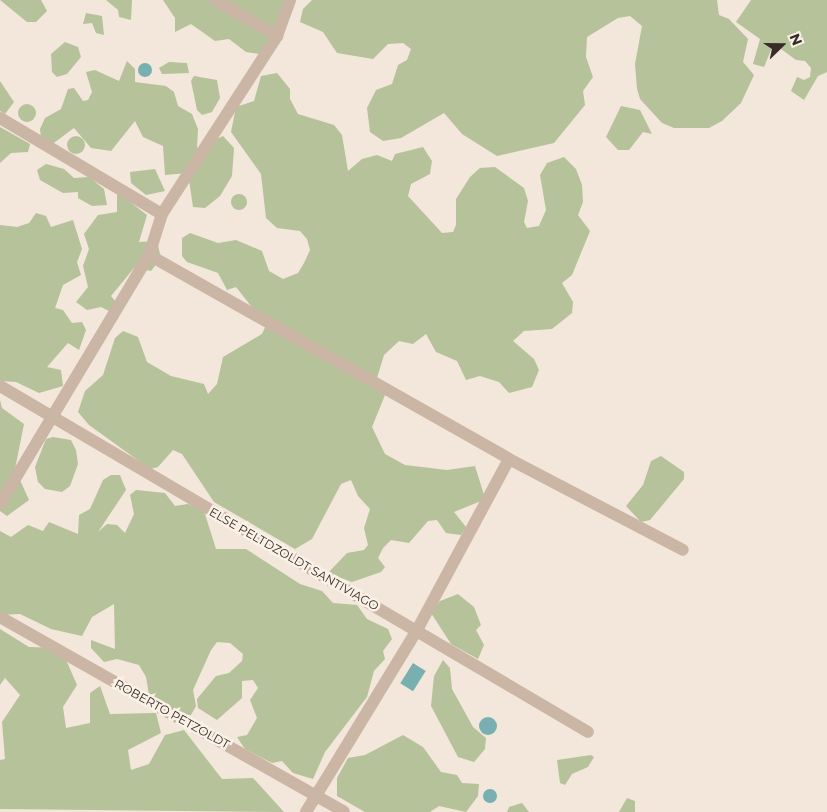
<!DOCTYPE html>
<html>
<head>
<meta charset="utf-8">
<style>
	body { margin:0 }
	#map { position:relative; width:827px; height:812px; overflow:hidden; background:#f2e7da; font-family:Montserrat,sans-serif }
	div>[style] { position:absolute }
	.green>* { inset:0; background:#b5c29a }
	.round { border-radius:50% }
	.water>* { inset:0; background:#78afb1; transform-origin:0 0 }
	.street>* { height:12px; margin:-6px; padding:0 6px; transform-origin:6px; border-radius:6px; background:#cbb6a6 }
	span { translate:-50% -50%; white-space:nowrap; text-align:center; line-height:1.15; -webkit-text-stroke:5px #faf1e7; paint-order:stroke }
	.street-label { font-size:12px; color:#372c27 }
	.north { position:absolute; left:757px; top:20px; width:50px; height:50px; -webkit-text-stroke:4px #faf1e7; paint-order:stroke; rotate:68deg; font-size:14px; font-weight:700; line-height:20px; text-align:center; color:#372c27 }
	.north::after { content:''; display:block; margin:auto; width:18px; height:22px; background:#372c27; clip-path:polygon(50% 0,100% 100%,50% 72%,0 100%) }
</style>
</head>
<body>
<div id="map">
	<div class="green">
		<div style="clip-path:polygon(0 0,41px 0,47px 11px,36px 22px,27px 22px)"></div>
		<div style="clip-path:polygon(106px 0,132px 0,131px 20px,119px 17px,118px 10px)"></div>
		<div style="clip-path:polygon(163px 0,295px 0,259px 54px,246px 52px,229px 39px,215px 41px,191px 24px,175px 32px,175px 18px)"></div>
		<div style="clip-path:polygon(312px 0,717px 0,719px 15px,729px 19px,748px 39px,743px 62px,754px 75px,741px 103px,722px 121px,709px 128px,674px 128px,662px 123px,640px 99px,637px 89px,635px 64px,642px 26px,630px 16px,618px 18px,587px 37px,586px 57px,593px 77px,583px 91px,585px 105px,554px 143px,497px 156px,462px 134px,444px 113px,401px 138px,383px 141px,370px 132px,367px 108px,376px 90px,392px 84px,398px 65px,407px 60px,411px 49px,403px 43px,388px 44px,373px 59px,337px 53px,323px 32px,300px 22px,303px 9px)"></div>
		<div style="clip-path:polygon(751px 0,827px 0,827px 72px,818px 76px,804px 100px,791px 91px,797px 77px,804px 80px,810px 77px,811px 68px,805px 61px,796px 60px,777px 46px,771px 50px,764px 67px,753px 64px,760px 39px,736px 22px)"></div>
		<div style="clip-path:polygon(86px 13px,102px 16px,104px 35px,96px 33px,92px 23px,83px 24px)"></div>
		<div style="clip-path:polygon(65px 42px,78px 47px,81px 57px,67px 74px,57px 77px,52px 72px,51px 54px)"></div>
		<div style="clip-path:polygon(127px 61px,135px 69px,135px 82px,166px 86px,174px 92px,178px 106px,192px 114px,198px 129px,197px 148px,223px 136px,234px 148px,232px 176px,220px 196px,205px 208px,193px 207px,188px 173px,165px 175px,163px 146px,143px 137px,135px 121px,111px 151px,91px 148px,74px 128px,51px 145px,41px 138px,40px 129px,45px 118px,61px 109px,68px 89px,74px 88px,83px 101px,88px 100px,92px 92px,86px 72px,95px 70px,119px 81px)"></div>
		<div style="clip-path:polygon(169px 62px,187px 63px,189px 73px,162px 74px,159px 68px)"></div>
		<div style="clip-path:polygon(277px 73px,290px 89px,290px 99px,298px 114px,334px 125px,342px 135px,348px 171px,362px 159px,377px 155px,392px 161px,395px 154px,423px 147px,432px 161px,430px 174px,411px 184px,408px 196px,442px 233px,453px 232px,456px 225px,456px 199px,470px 177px,480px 168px,495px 167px,524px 188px,528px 201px,524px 222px,527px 228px,539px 226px,546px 210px,540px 175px,547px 163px,564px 157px,576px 169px,582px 185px,583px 202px,578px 215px,590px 231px,572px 275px,562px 283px,573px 302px,572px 313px,552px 329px,524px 331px,513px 341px,534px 359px,539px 370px,532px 387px,509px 393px,499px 382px,480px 376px,466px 380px,457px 361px,436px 352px,426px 334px,413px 344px,399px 341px,384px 355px,377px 378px,385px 395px,372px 427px,385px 454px,405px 465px,447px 470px,475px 466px,484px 495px,481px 501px,454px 512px,466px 527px,461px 535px,446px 533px,437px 520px,428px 521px,409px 543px,391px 540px,383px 548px,378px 558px,385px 567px,381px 572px,352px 582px,328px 573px,347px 553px,364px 550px,368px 545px,364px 528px,370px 509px,358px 496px,351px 480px,341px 484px,312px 539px,295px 549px,214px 502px,182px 454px,173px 450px,158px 467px,150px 469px,89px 425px,78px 412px,85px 391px,103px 375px,115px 338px,123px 331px,138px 337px,147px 362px,171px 376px,204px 384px,208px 394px,217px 384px,223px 357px,262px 334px,266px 325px,236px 287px,227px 290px,218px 273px,187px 262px,182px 256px,182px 238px,190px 233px,218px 243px,236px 240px,262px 251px,269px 271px,283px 279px,298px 273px,304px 263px,310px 250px,307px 239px,300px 231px,277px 228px,266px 218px,261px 174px,231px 132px,236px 107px,254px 101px,261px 76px)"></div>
		<div style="clip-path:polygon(194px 76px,217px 80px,220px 98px,212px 112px,202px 115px,197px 110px,191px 81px)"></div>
		<div style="clip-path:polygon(0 81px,14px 102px,5px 114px,0 111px)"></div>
		<div class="round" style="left:18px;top:104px;width:18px;height:18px"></div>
		<div style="clip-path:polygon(621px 106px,640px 110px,652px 134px,643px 132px,629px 150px,618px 150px,606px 137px)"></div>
		<div style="clip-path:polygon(0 127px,30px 144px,28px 152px,11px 153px,0 163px)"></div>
		<div class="round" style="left:67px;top:136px;width:18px;height:18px"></div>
		<div style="clip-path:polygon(46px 164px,64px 169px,74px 178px,89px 177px,104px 189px,107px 205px,92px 206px,78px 198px,78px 192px,63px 193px,40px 180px,37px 170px)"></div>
		<div style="clip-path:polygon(155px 169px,165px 191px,146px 195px,131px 183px,130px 172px)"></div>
		<div style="clip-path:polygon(117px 192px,147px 215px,139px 242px,157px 241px,161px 258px,151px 271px,134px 268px,111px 296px,116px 302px,109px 311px,101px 307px,87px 310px,76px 302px,88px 287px,83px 266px,89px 249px,84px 234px,98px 215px,117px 212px)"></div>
		<div class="round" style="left:231px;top:194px;width:16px;height:16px"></div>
		<div style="clip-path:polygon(36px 213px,46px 216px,51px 227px,73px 220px,82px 249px,77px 262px,81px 275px,63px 285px,55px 308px,63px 310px,72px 323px,82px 322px,86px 330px,79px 350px,68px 343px,47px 367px,61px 370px,63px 386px,39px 393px,16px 382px,0 381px,0 225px,17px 227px,29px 223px)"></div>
		<div style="clip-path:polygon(0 400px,2px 408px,24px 424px,15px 469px,29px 500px,7px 516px,0 511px)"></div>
		<div style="clip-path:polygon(53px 437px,71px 440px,76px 450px,78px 464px,70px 486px,62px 492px,45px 489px,38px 482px,35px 467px,46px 439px)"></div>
		<div style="clip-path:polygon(661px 456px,684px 472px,684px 479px,650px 520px,641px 522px,626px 506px,643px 485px,651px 461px)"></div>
		<div style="clip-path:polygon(111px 475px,120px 475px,126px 490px,98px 532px,107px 524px,117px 525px,125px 533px,134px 514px,130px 495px,136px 490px,165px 493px,175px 506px,188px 504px,204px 511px,216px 549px,246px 549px,300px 584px,322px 591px,333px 603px,357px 605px,367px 619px,388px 629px,392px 639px,383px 651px,385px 659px,374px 671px,367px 697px,325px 752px,313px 779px,293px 773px,282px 761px,272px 763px,245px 749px,237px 737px,247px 735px,257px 718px,250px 700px,258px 688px,253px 680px,242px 681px,242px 698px,217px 720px,198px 708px,197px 699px,216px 676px,229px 673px,242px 661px,243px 654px,230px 643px,217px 642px,211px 650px,193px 690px,196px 706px,191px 715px,180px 716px,149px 695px,146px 677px,139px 665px,117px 659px,104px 662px,91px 648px,91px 640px,115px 649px,114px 604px,92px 617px,82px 636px,51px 629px,20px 614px,0 615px,0 531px,11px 537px,28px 525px,43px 531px,49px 522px,78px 534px,79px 515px,90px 509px,103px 480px)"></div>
		<div style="clip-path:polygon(458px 594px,474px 607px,481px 625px,476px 630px,484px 645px,478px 659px,451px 644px,431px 613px,440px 601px)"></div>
		<div style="clip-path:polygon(0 629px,29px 647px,61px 648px,77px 685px,63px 707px,66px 728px,90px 723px,90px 693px,100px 686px,110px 714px,156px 713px,161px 733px,128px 750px,131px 770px,149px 764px,165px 735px,184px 730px,222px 779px,253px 778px,284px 812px,0 809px,0 760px,5px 759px,2px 722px,20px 695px,5px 678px,0 685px)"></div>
		<div style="clip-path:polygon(443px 660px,450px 668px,452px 689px,473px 727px,486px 738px,485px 749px,474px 762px,458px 757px,431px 706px,434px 676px)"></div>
		<div style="clip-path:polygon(403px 735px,423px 747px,441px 772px,457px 775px,462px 783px,479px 784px,478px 796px,466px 812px,439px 806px,430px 812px,365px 812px,337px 796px,337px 778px,348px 758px,365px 755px)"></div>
		<div style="clip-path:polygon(591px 755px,594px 757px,588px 767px,572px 774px,565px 785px,560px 783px,557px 760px)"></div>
		<div style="clip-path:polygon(627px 798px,635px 801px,635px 812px,619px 812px)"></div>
		<div style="clip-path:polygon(522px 803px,529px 812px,507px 812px,509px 807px)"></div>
	</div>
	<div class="water">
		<div class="round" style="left:138px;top:63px;width:14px;height:14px"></div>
		<div style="left:413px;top:663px;width:15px;height:24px;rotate:32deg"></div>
		<div class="round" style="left:479px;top:717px;width:18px;height:18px"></div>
		<div class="round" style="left:483px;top:789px;width:14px;height:14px"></div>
	</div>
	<div class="street">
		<div style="left:215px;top:0;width:72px;rotate:30.1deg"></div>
		<div style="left:0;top:118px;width:188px;rotate:30.7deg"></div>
		<div style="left:149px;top:255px;width:414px;rotate:29.5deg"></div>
		<div style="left:509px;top:459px;width:196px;rotate:27.6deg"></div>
		<div style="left:0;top:386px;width:682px;rotate:30.47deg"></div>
		<div style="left:0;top:504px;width:290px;rotate:-59.1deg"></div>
		<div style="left:149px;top:255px;width:43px;rotate:-72.4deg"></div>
		<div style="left:162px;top:214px;width:212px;rotate:-57.1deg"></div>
		<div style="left:277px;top:36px;width:38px;rotate:-70deg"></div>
		<div style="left:0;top:617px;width:395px;rotate:29.5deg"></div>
		<div style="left:306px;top:812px;width:213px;rotate:-58.6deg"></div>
		<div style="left:417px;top:630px;width:194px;rotate:-61.7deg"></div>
	</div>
	<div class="street-label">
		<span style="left:294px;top:559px;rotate:30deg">ELSE PELTDZOLDT SANTIVIAGO</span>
		<span style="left:172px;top:714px;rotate:29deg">ROBERTO PETZOLDT</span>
	</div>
	<div class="north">N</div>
</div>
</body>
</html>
